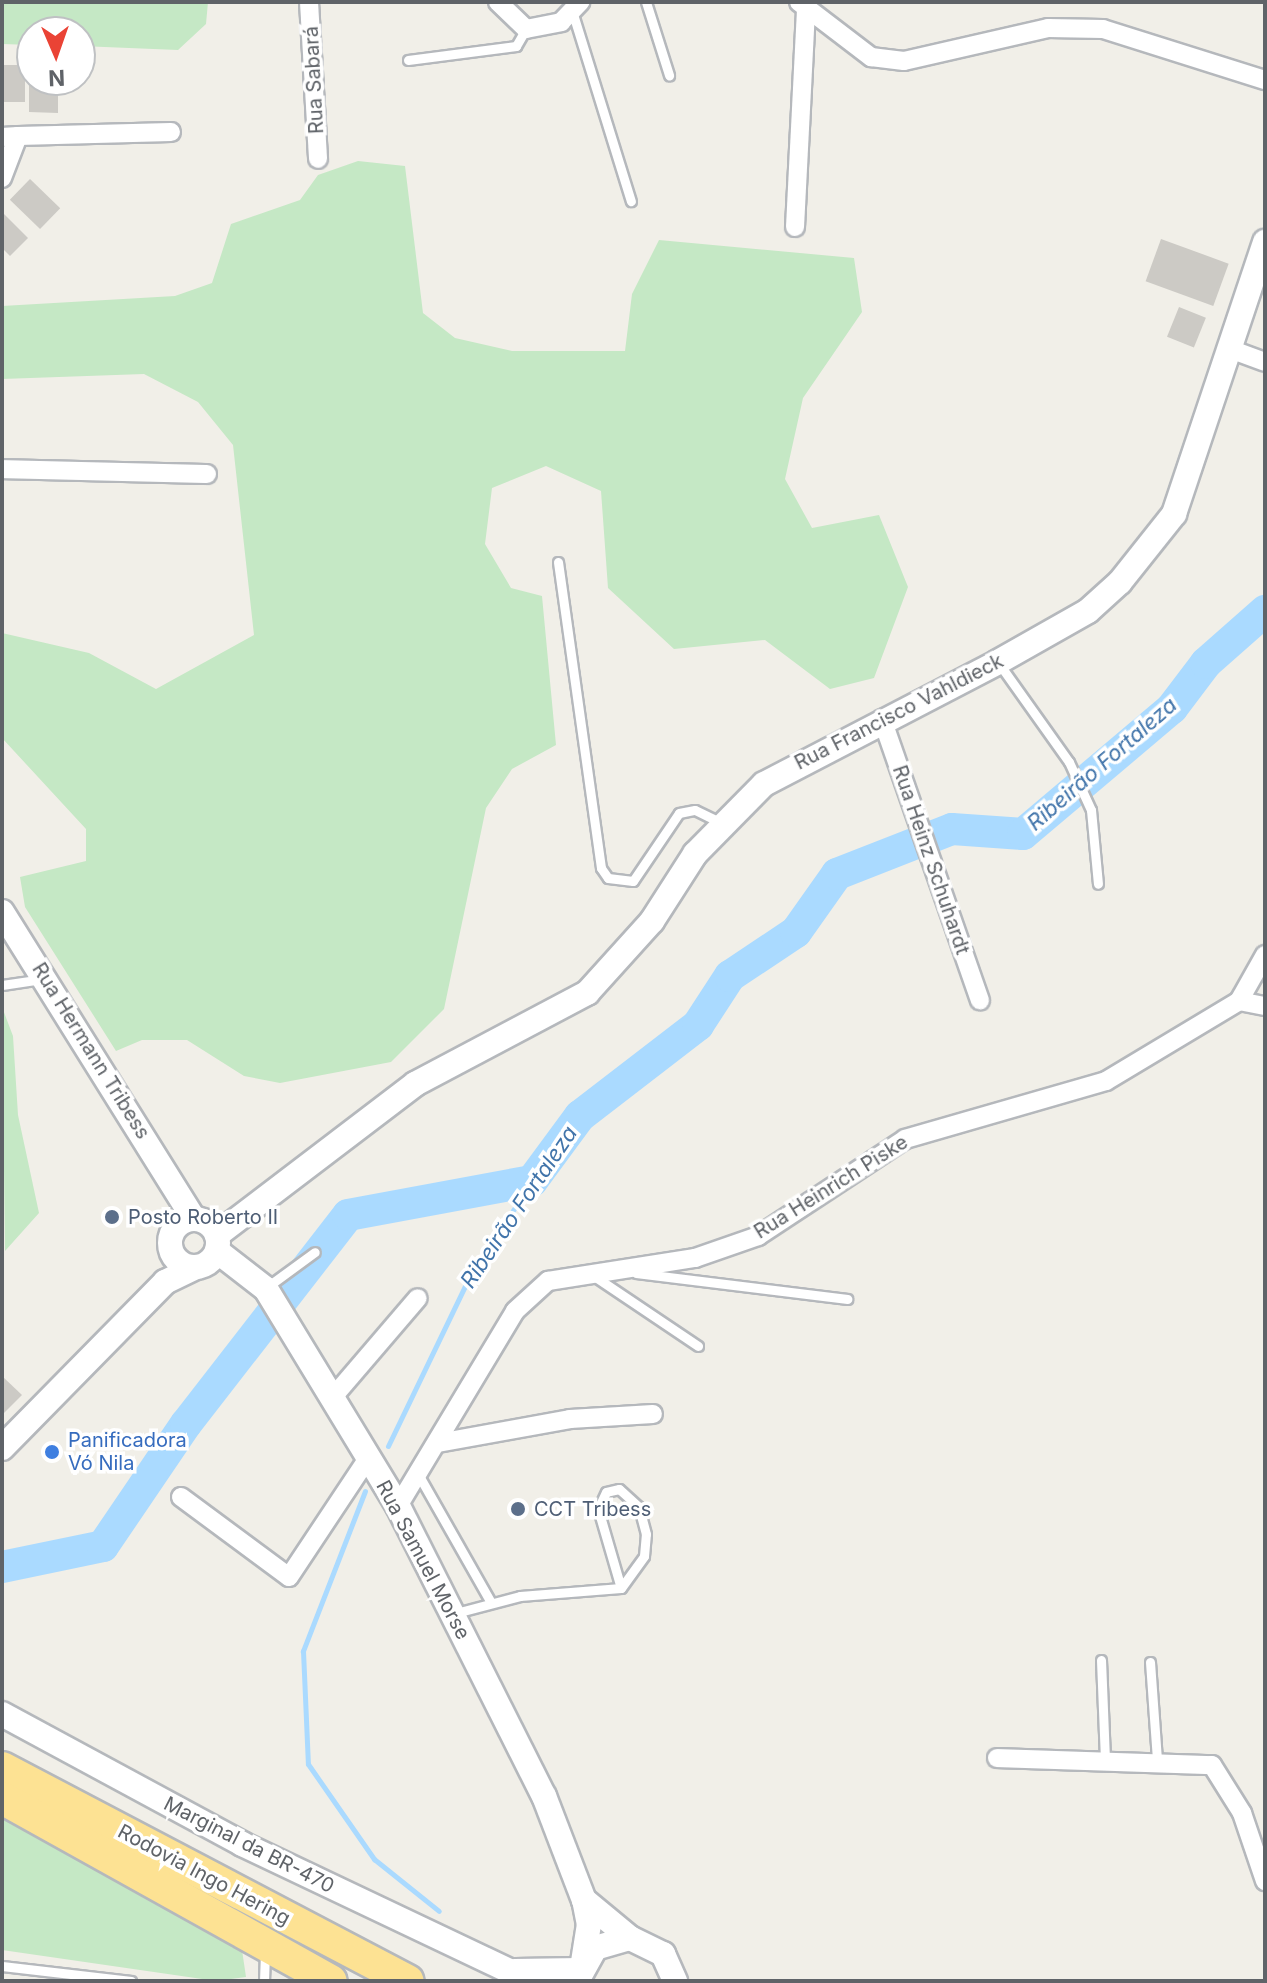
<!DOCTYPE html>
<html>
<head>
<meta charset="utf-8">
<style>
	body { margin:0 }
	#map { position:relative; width:1267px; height:1983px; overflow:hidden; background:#f1efe8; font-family:Inter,sans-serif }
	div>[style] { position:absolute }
	.green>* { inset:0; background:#c5e8c5 }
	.stream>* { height:5px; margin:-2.5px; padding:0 2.5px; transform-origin:2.5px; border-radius:2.5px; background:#aadaff }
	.river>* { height:32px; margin:-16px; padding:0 16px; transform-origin:16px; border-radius:16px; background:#aadaff }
	.building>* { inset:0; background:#cccac5; transform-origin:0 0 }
	.roads { filter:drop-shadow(2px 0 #b5b8bc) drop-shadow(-2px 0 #b5b8bc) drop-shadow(0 2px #b5b8bc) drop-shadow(0 -2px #b5b8bc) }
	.lane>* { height:9px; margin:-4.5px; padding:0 4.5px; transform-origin:4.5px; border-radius:4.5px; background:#fff }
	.street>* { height:18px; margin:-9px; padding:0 9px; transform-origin:9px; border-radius:9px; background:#fff }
	.secondary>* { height:24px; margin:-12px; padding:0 12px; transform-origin:12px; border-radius:12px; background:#fff }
	.secondary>.ring { margin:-12px; padding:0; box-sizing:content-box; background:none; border:24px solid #fff; border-radius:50% }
	.highway>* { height:32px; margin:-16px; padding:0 16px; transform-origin:16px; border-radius:16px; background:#fde293 }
	.dots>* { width:22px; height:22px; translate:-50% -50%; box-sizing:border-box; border:4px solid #fff; border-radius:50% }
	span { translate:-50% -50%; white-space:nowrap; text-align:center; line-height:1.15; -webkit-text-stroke:7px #fff; paint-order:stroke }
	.street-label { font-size:20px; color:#5f6368 }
	.service-label { font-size:20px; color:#4e5e75 }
	.left { translate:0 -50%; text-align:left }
	.shop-label { font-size:20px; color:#366cbe }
	.water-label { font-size:22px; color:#4174aa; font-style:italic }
	.frame { position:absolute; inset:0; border:4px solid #5f6368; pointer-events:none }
	.north { position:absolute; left:16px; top:16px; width:80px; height:80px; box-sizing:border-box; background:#fff; border:2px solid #bfc1c3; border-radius:50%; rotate:178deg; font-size:22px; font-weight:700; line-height:32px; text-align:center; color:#5f6368 }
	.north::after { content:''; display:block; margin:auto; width:28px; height:36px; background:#ea4335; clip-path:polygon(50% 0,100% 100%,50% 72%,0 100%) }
</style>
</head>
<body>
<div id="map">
	<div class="green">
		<div style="clip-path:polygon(2px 2px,208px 2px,206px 24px,178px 50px,80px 46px,80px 32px,32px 32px,32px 45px,2px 44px)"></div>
		<div style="clip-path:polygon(358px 161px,405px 166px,423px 313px,455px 338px,512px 351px,625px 351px,632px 294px,659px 240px,854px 258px,862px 312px,803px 398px,785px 479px,812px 528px,879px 515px,908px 587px,874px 678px,830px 689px,765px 640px,674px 649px,608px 588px,601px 491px,546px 466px,492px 488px,485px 544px,511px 588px,542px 596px,556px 745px,512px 769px,486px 808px,444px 1009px,391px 1062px,280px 1083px,244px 1076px,187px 1040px,142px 1040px,116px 1051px,25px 907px,20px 877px,86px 861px,86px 829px,2px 738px,2px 633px,89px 653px,156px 689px,254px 635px,233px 445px,198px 402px,144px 374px,2px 379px,2px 306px,175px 296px,212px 283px,231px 224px,300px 200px,318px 175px)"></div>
		<div style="clip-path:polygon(2px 1007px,13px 1036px,18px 1115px,39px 1213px,5px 1251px)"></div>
		<div style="clip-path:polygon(2px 1817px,242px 1950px,246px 1977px,216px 1981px,2px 1950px)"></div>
	</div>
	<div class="stream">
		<div style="left:388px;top:1446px;width:184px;rotate:-64.3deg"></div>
		<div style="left:468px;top:1280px;width:118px;rotate:-57.1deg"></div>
		<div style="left:365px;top:1491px;width:172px;rotate:111.2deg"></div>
		<div style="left:303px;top:1651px;width:113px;rotate:87.5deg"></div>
		<div style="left:308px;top:1764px;width:116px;rotate:55.2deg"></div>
		<div style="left:374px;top:1859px;width:83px;rotate:38.7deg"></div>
	</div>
	<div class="river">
		<div style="left:2px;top:1567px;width:103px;rotate:-11.7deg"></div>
		<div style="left:103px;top:1546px;width:148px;rotate:-55.8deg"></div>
		<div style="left:186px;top:1424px;width:264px;rotate:-52.2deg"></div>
		<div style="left:348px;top:1215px;width:187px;rotate:-10.5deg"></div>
		<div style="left:532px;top:1181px;width:81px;rotate:-53.6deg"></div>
		<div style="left:580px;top:1116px;width:149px;rotate:-37.6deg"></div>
		<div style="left:698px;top:1025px;width:59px;rotate:-56.9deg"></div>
		<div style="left:730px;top:976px;width:79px;rotate:-33.7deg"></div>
		<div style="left:796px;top:932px;width:71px;rotate:-54.7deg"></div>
		<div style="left:837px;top:874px;width:123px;rotate:-21.4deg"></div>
		<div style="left:952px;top:829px;width:71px;rotate:4deg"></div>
		<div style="left:1023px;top:834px;width:195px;rotate:-40.2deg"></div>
		<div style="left:1172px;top:708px;width:56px;rotate:-52.9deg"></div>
		<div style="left:1206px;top:663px;width:79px;rotate:-41.4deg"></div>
	</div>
	<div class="building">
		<div style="left:2px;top:65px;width:23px;height:37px"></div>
		<div style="clip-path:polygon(29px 69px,32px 80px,58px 80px,58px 113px,29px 112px)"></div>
		<div style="left:30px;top:179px;width:42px;height:29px;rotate:44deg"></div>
		<div style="clip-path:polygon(2px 212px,28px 238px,10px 256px,2px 248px)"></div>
		<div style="left:1161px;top:239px;width:72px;height:45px;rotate:20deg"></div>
		<div style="left:1179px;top:307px;width:29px;height:32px;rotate:22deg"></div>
		<div style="clip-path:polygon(2px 1376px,22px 1395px,2px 1415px)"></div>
	</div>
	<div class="roads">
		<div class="lane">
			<div style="left:646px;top:2px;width:77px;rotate:72.5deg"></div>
			<div style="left:573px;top:14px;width:196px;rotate:72.8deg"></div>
			<div style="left:408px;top:60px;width:109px;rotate:-7.4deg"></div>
			<div style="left:516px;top:46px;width:20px;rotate:-60deg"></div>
			<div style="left:558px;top:562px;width:309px;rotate:82deg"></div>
			<div style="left:601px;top:868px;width:12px;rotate:55deg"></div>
			<div style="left:608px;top:878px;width:25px;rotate:7deg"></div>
			<div style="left:633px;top:881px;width:82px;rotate:-55.9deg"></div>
			<div style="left:679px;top:813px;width:16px;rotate:-11deg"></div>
			<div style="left:695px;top:810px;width:30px;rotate:26deg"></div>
			<div style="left:1000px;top:665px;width:119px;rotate:54.6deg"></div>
			<div style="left:1069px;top:762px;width:53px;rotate:65.4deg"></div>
			<div style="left:1091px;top:810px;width:74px;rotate:84.6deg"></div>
			<div style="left:2px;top:985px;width:40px;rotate:-8.5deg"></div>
			<div style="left:636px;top:1273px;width:213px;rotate:7deg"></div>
			<div style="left:591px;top:1274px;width:129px;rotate:33.9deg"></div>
			<div style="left:267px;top:1287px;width:59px;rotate:-36.1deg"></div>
			<div style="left:418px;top:1474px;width:146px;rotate:60.4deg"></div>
			<div style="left:452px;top:1614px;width:70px;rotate:-14.8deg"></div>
			<div style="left:520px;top:1596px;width:101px;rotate:-4.5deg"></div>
			<div style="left:621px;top:1588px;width:39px;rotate:-54deg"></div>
			<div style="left:644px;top:1556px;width:22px;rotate:-85deg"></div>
			<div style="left:646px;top:1534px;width:28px;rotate:-105deg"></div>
			<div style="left:639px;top:1507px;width:27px;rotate:-138deg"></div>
			<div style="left:619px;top:1489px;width:13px;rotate:167deg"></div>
			<div style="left:606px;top:1492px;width:19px;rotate:115deg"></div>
			<div style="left:598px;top:1509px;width:82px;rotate:73.8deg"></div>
			<div style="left:1101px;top:1660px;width:99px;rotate:87.7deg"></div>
			<div style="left:1150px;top:1662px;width:97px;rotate:85.9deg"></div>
			<div style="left:2px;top:1966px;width:130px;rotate:6.6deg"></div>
			<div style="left:264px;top:1981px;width:26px;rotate:-88deg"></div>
		</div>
		<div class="street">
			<div style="left:309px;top:2px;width:157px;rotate:86.7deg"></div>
			<div style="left:498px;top:2px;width:39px;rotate:44deg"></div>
			<div style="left:526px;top:29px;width:36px;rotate:-11deg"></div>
			<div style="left:561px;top:22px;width:28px;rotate:-46deg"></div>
			<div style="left:799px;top:2px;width:91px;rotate:37.4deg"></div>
			<div style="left:871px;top:57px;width:33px;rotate:7deg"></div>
			<div style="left:904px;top:61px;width:148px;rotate:-12.9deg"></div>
			<div style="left:1048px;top:28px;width:55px;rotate:1deg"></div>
			<div style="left:1103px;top:29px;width:170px;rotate:17.5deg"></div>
			<div style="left:18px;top:136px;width:153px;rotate:-1.5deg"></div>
			<div style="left:2px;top:137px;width:16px;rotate:-4deg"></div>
			<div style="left:18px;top:136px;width:45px;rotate:110.9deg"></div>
			<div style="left:795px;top:227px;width:216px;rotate:-87.1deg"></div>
			<div style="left:1227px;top:348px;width:40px;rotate:20.2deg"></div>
			<div style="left:2px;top:469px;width:205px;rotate:1.4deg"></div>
			<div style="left:882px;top:719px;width:298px;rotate:70.8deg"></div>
			<div style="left:1239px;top:1001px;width:53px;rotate:-60.5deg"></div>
			<div style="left:333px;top:1397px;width:130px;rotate:-49.4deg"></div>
			<div style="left:438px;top:1443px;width:134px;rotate:-10.3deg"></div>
			<div style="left:570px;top:1419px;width:83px;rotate:-3.4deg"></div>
			<div style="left:181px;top:1497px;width:134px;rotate:36.5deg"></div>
			<div style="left:289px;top:1577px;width:143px;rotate:-56.4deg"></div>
			<div style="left:398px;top:1506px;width:227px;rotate:-59deg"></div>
			<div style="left:515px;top:1311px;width:45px;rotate:-42.3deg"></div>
			<div style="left:548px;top:1281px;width:149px;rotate:-8.9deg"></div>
			<div style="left:695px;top:1258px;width:67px;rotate:-19.2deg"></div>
			<div style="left:758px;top:1236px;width:176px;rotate:-33.4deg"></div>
			<div style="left:905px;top:1139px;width:209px;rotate:-16.1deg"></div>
			<div style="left:1106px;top:1081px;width:155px;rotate:-31deg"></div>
			<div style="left:1239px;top:1001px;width:26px;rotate:11deg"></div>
			<div style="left:997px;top:1758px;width:215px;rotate:1.9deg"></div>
			<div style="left:1212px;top:1765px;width:57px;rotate:58deg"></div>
			<div style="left:1242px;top:1813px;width:72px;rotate:71.3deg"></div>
		</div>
		<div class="secondary">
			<div style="left:2px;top:912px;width:362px;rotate:58deg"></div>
			<div class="ring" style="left:170px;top:1219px;width:24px;height:24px"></div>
			<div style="left:217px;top:1235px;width:249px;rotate:-37.3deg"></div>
			<div style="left:415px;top:1084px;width:195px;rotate:-27.9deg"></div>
			<div style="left:587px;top:993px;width:97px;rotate:-47.9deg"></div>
			<div style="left:652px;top:921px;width:80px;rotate:-57.3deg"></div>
			<div style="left:695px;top:854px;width:98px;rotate:-45.4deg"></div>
			<div style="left:764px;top:784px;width:264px;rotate:-27.5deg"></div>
			<div style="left:998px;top:662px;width:103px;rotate:-29.5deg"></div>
			<div style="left:1088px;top:611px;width:43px;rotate:-42.2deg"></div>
			<div style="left:1120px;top:582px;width:87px;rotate:-51.5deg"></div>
			<div style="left:1174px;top:514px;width:287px;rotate:-71.5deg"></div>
			<div style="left:217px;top:1251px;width:62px;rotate:37.8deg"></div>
			<div style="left:266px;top:1289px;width:254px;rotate:58.7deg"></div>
			<div style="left:398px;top:1506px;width:325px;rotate:63.3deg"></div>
			<div style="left:544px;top:1796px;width:111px;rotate:69deg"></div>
			<div style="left:2px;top:1448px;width:233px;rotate:-45.5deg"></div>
			<div style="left:165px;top:1282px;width:34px;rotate:-26deg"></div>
			<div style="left:2px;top:1714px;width:273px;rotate:28.4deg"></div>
			<div style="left:242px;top:1844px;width:319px;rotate:25.4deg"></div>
			<div style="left:583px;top:1962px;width:37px;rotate:-81deg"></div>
			<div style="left:589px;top:1925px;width:25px;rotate:-101deg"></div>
			<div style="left:584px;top:1900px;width:60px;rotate:39.6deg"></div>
			<div style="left:515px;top:1971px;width:65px;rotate:-0.9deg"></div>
			<div style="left:577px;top:1981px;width:38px;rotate:-61deg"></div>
			<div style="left:595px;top:1948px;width:36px;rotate:-16deg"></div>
			<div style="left:630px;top:1938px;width:37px;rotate:26deg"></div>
			<div style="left:663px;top:1954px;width:30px;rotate:66deg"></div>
		</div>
		<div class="highway">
			<div style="left:2px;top:1768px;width:458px;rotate:27.7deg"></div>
			<div style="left:2px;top:1798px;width:376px;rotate:29.1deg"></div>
		</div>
	</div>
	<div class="dots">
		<div style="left:112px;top:1217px;background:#5c6f8a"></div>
		<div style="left:52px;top:1452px;background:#3f7fe0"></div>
		<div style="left:518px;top:1509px;background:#5c6f8a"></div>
	</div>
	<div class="street-label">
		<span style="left:314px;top:80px;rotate:-93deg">Rua Sabará</span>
		<span style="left:899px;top:712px;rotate:-27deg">Rua Francisco Vahldieck</span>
		<span style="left:931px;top:860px;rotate:71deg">Rua Heinz Schuhardt</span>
		<span style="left:91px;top:1051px;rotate:58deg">Rua Hermann Tribess</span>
		<span style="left:831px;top:1187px;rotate:-32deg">Rua Heinrich Piske</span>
		<span style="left:423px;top:1560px;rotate:62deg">Rua Samuel Morse</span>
		<span style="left:249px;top:1845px;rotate:27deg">Marginal da BR-470</span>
		<span style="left:204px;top:1875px;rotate:28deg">Rodovia Ingo Hering</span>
	</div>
	<div class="service-label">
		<span class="left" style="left:128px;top:1217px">Posto Roberto II</span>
		<span class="left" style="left:534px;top:1509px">CCT Tribess</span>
	</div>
	<div class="shop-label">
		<span class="left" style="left:68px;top:1452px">Panificadora<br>Vó Nila</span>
	</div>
	<div class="water-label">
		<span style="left:1102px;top:764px;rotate:-41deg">Ribeirão Fortaleza</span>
		<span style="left:519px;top:1207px;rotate:-56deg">Ribeirão Fortaleza</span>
	</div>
	<div class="frame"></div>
	<div class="north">N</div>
</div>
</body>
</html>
